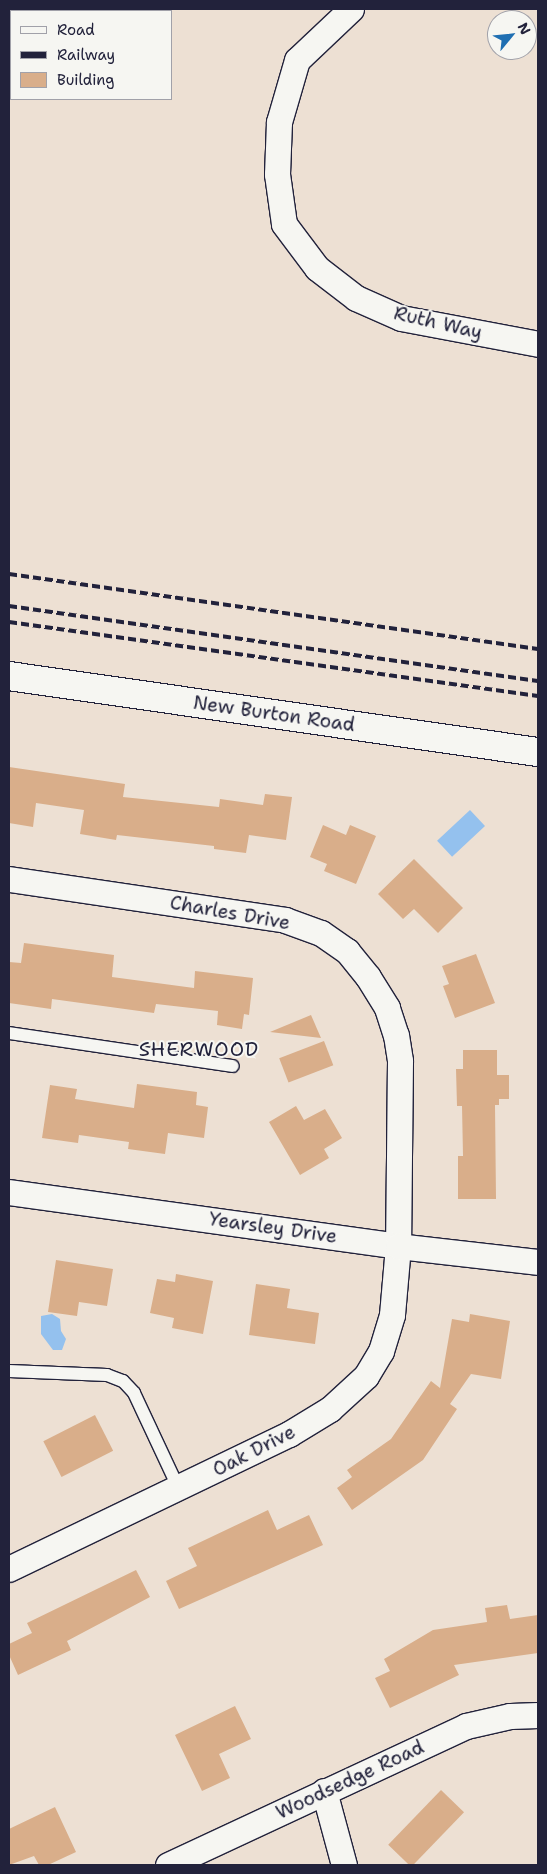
<!DOCTYPE html>
<html>
<head>
<meta charset="utf-8">
<style>
	body { margin:0 }
	#map { position:relative; width:547px; height:1874px; overflow:hidden; background:#ede0d3; font-family:"Shantell Sans",sans-serif }
	div>[style] { position:absolute }
	.water>* { inset:0; background:#94c1ee; transform-origin:0 0 }
	.building>* { inset:0; background:#d9ae8a; transform-origin:0 0 }
	.roads { filter:drop-shadow(1px 0 #22223b) drop-shadow(-1px 0 #22223b) drop-shadow(0 1px #22223b) drop-shadow(0 -1px #22223b) }
	.lane>* { height:12px; margin:-6px; padding:0 6px; transform-origin:6px; border-radius:6px; background:#f6f6f2 }
	.street>* { height:25px; margin:-12.5px; padding:0 12.5px; transform-origin:12.5px; border-radius:12.5px; background:#f6f6f2 }
	.secondary>* { height:28px; margin:-14px; padding:0 14px; transform-origin:14px; border-radius:14px; background:#f6f6f2 }
	.rail>* { height:4px; margin-top:-2px; transform-origin:0; background:repeating-linear-gradient(90deg,#22223b 0 8px,transparent 0 12px) }
	span { translate:-50% -50%; white-space:nowrap; text-align:center; line-height:1.15; -webkit-text-stroke:4px #f6f6f2; paint-order:stroke }
	.street-label { font-size:19px; color:#22223b }
	.neighbourhood-label { font-size:20px; color:#22223b; letter-spacing:1px }
	.frame { position:absolute; inset:0; border:10px solid #22223b; pointer-events:none }
	.legend { position:absolute; left:10px; top:10px; width:162px; height:90px; box-sizing:border-box; background:#f6f6f2; border:1px solid #a1a1a9; margin:0; padding:6px 9px; list-style:none; font-size:15px; color:#22223b }
	.legend li { display:flex; align-items:center; gap:10px; height:25px }
	.legend b { width:25px; border:1px solid #a1a1a9 }
	.north { position:absolute; left:487px; top:10px; width:50px; height:50px; box-sizing:border-box; background:#f6f6f2; border:1px solid #a1a1a9; border-radius:50%; rotate:62deg; font-size:14px; font-weight:700; line-height:20px; text-align:center; color:#22223b }
	.north::after { content:''; display:block; margin:auto; width:18px; height:22px; background:#1f6fb2; clip-path:polygon(50% 0,100% 100%,50% 72%,0 100%) }
</style>
</head>
<body>
<div id="map">
	<div class="water">
		<div style="left:470px;top:810px;width:22px;height:45px;rotate:47deg"></div>
		<div style="clip-path:polygon(52px 1314px,60px 1319px,61px 1331px,66px 1339px,62px 1350px,53px 1350px,41px 1334px,41px 1316px)"></div>
	</div>
	<div class="building">
		<div style="clip-path:polygon(9px 767px,125px 784px,123px 797px,219px 807px,220px 799px,263px 805px,265px 794px,292px 797px,286px 840px,249px 835px,246px 853px,214px 849px,214px 846px,117px 835px,116px 840px,80px 834px,84px 810px,36px 803px,33px 827px,9px 823px)"></div>
		<div style="clip-path:polygon(323px 825px,346px 835px,350px 825px,376px 836px,356px 884px,324px 871px,327px 864px,310px 857px)"></div>
		<div style="clip-path:polygon(414px 859px,463px 908px,438px 933px,414px 909px,403px 919px,378px 894px)"></div>
		<div style="clip-path:polygon(24px 943px,114px 955px,112px 977px,194px 988px,195px 971px,253px 978px,249px 1015px,244px 1014px,242px 1029px,217px 1025px,218px 1011px,156px 1004px,154px 1013px,52px 999px,51px 1009px,9px 1003px,9px 962px,21px 963px)"></div>
		<div style="clip-path:polygon(476px 954px,495px 1003px,455px 1018px,443px 986px,449px 984px,442px 966px)"></div>
		<div style="clip-path:polygon(311px 1015px,321px 1038px,270px 1032px)"></div>
		<div style="left:324px;top:1041px;width:26px;height:48px;rotate:69deg"></div>
		<div style="clip-path:polygon(463px 1050px,497px 1050px,497px 1075px,509px 1075px,509px 1099px,499px 1099px,499px 1105px,495px 1105px,496px 1199px,458px 1199px,458px 1156px,463px 1156px,462px 1106px,457px 1106px,456px 1069px,463px 1069px)"></div>
		<div style="clip-path:polygon(137px 1084px,197px 1092px,196px 1105px,208px 1107px,204px 1138px,168px 1133px,165px 1154px,128px 1149px,129px 1142px,79px 1135px,78px 1143px,42px 1138px,50px 1085px,77px 1089px,75px 1099px,134px 1108px)"></div>
		<div style="clip-path:polygon(296px 1106px,304px 1120px,325px 1109px,342px 1138px,324px 1149px,329px 1158px,300px 1175px,269px 1122px)"></div>
		<div style="clip-path:polygon(56px 1260px,113px 1269px,107px 1306px,79px 1302px,77px 1316px,48px 1312px)"></div>
		<div style="clip-path:polygon(176px 1274px,213px 1281px,203px 1334px,172px 1328px,174px 1318px,150px 1313px,157px 1279px,175px 1282px)"></div>
		<div style="clip-path:polygon(256px 1284px,290px 1289px,287px 1308px,319px 1313px,315px 1344px,249px 1335px)"></div>
		<div style="clip-path:polygon(470px 1314px,510px 1321px,501px 1379px,471px 1374px,450px 1404px,457px 1409px,423px 1460px,352px 1510px,337px 1488px,352px 1477px,347px 1470px,391px 1439px,431px 1381px,440px 1388px,452px 1319px,469px 1322px)"></div>
		<div style="left:95px;top:1415px;width:40px;height:58px;rotate:63deg"></div>
		<div style="clip-path:polygon(268px 1510px,277px 1530px,309px 1515px,323px 1545px,179px 1609px,166px 1581px,197px 1566px,188px 1548px)"></div>
		<div style="clip-path:polygon(136px 1570px,150px 1597px,67px 1641px,71px 1650px,18px 1675px,9px 1655px,9px 1644px,32px 1633px,27px 1623px)"></div>
		<div style="clip-path:polygon(507px 1605px,510px 1619px,538px 1615px,538px 1653px,454px 1665px,459px 1675px,390px 1708px,375px 1678px,390px 1671px,384px 1659px,433px 1630px,487px 1622px,485px 1608px)"></div>
		<div style="clip-path:polygon(235px 1706px,251px 1739px,219px 1754px,230px 1778px,202px 1791px,175px 1735px)"></div>
		<div style="left:441px;top:1790px;width:32px;height:76px;rotate:44deg"></div>
		<div style="clip-path:polygon(55px 1807px,76px 1852px,48px 1865px,39px 1865px,34px 1856px,9px 1865px,9px 1829px)"></div>
	</div>
	<div class="roads">
		<div class="lane">
			<div style="left:9px;top:1033px;width:226px;rotate:8.4deg"></div>
			<div style="left:9px;top:1371px;width:98px;rotate:2.3deg"></div>
			<div style="left:107px;top:1375px;width:17px;rotate:21deg"></div>
			<div style="left:123px;top:1381px;width:16px;rotate:47deg"></div>
			<div style="left:134px;top:1393px;width:106px;rotate:64.9deg"></div>
		</div>
		<div class="street">
			<div style="left:351px;top:9px;width:74px;rotate:136.6deg"></div>
			<div style="left:297px;top:60px;width:65px;rotate:106.2deg"></div>
			<div style="left:279px;top:122px;width:52px;rotate:92.2deg"></div>
			<div style="left:277px;top:174px;width:50px;rotate:82deg"></div>
			<div style="left:284px;top:224px;width:55px;rotate:53.1deg"></div>
			<div style="left:317px;top:268px;width:49px;rotate:37.6deg"></div>
			<div style="left:356px;top:298px;width:49px;rotate:24deg"></div>
			<div style="left:401px;top:318px;width:139px;rotate:10.7deg"></div>
			<div style="left:9px;top:879px;width:279px;rotate:8.4deg"></div>
			<div style="left:285px;top:920px;width:38px;rotate:20deg"></div>
			<div style="left:321px;top:933px;width:32px;rotate:35deg"></div>
			<div style="left:347px;top:951px;width:33px;rotate:51deg"></div>
			<div style="left:368px;top:977px;width:36px;rotate:58deg"></div>
			<div style="left:387px;top:1008px;width:28px;rotate:72deg"></div>
			<div style="left:396px;top:1035px;width:26px;rotate:81deg"></div>
			<div style="left:400px;top:1061px;width:185px;rotate:90.6deg"></div>
			<div style="left:398px;top:1246px;width:69px;rotate:95deg"></div>
			<div style="left:392px;top:1315px;width:38px;rotate:107deg"></div>
			<div style="left:381px;top:1351px;width:29px;rotate:121deg"></div>
			<div style="left:366px;top:1376px;width:49px;rotate:137.5deg"></div>
			<div style="left:330px;top:1409px;width:48px;rotate:148.6deg"></div>
			<div style="left:289px;top:1434px;width:311px;rotate:154.3deg"></div>
			<div style="left:9px;top:1192px;width:393px;rotate:7.9deg"></div>
			<div style="left:398px;top:1246px;width:141px;rotate:6.5deg"></div>
			<div style="left:324px;top:1791px;width:77px;rotate:74.9deg"></div>
			<div style="left:168px;top:1865px;width:329px;rotate:-25deg"></div>
			<div style="left:466px;top:1726px;width:45px;rotate:-12.8deg"></div>
			<div style="left:510px;top:1716px;width:28px;rotate:-2deg"></div>
		</div>
		<div class="secondary">
			<div style="left:9px;top:676px;width:534px;rotate:8.18deg"></div>
		</div>
	</div>
	<div class="rail">
		<div style="left:9px;top:574px;width:534px;rotate:8.07deg"></div>
		<div style="left:9px;top:606px;width:534px;rotate:8.07deg"></div>
		<div style="left:9px;top:622px;width:534px;rotate:7.96deg"></div>
	</div>
	<div class="street-label">
		<span style="left:438px;top:323px;rotate:13deg">Ruth Way</span>
		<span style="left:274px;top:714px;rotate:8deg">New Burton Road</span>
		<span style="left:230px;top:913px;rotate:10deg">Charles Drive</span>
		<span style="left:273px;top:1228px;rotate:8deg">Yearsley Drive</span>
		<span style="left:254px;top:1451px;rotate:-27deg">Oak Drive</span>
		<span style="left:350px;top:1780px;rotate:-25deg">Woodsedge Road</span>
	</div>
	<div class="neighbourhood-label">
		<span style="left:199px;top:1049px">SHERWOOD</span>
	</div>
	<div class="frame"></div>
	<ul class="legend">
	<li><b style="height:6px;background:#f6f6f2"></b>Road</li>
	<li><b style="height:6px;background:#22223b"></b>Railway</li>
	<li><b style="height:14px;background:#d9ae8a"></b>Building</li>
	</ul>
	<div class="north">N</div>
</div>
</body>
</html>
